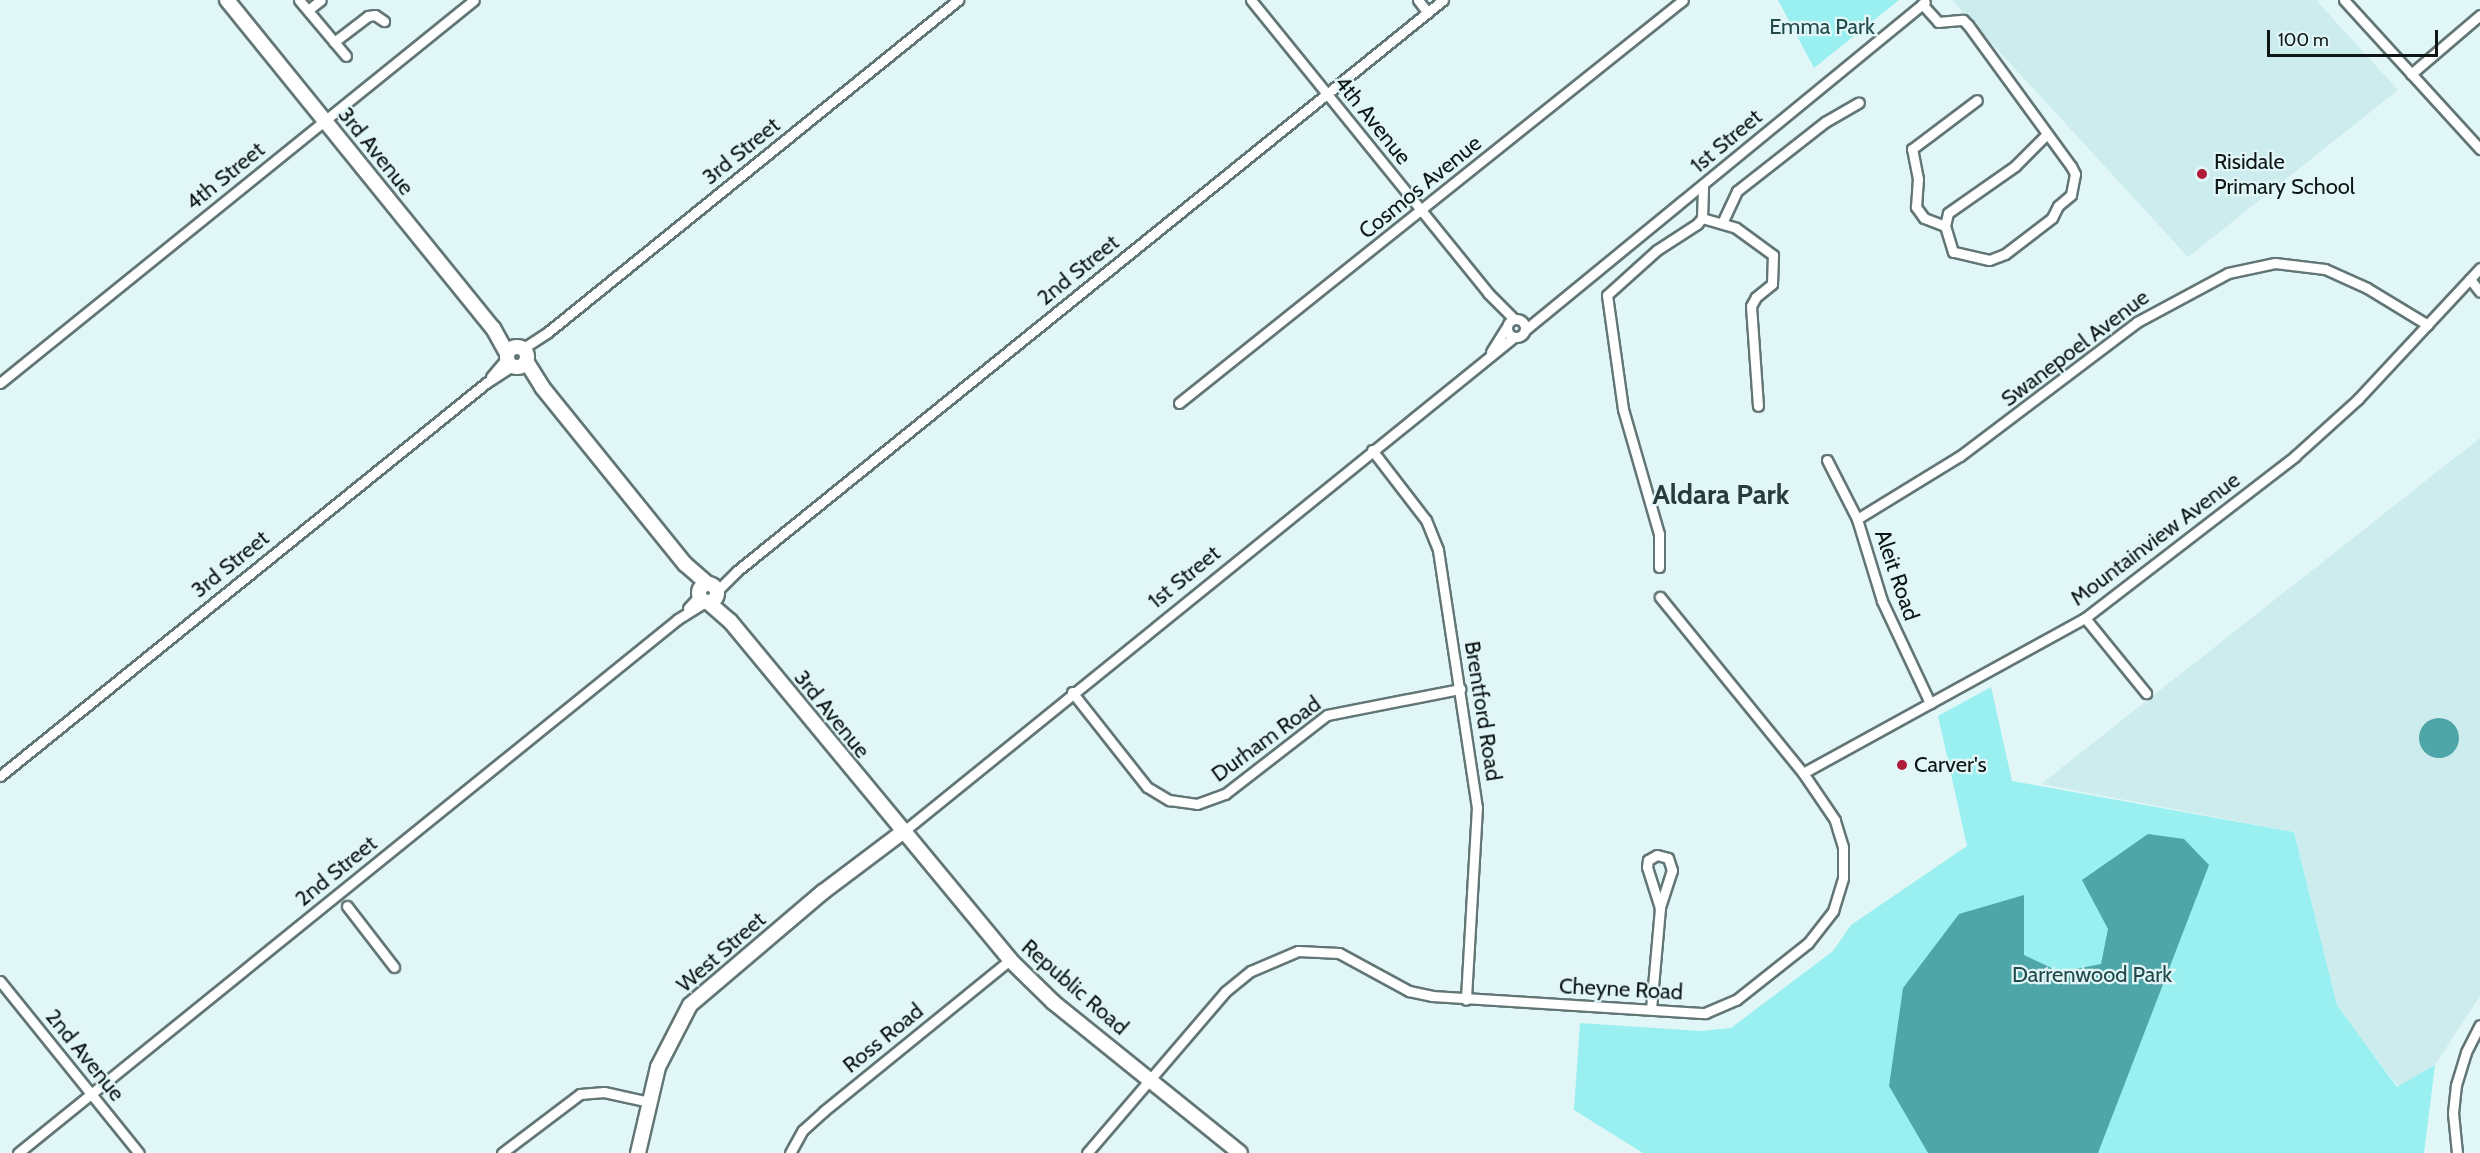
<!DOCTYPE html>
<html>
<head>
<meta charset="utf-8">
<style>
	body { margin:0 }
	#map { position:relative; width:2480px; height:1153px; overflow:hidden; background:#e1f6f7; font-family:Cabin,sans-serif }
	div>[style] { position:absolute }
	.built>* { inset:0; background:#cdeced }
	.green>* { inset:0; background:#9af0f1 }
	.water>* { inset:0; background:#4ea6a8 }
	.round { border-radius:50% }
	.roads { filter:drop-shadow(2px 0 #637676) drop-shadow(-2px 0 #637676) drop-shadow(0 2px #637676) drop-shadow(0 -2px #637676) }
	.minor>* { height:9px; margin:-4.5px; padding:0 4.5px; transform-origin:4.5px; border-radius:4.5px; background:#fff }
	.minor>.ring { margin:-4.5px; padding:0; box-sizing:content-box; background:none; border:9px solid #fff; border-radius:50% }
	.secondary>* { height:14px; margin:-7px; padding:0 7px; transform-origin:7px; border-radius:7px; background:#fff }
	.secondary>.ring { margin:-7px; padding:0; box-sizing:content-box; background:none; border:14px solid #fff; border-radius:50% }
	.dots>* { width:16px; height:16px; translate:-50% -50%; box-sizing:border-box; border:3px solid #e1f6f7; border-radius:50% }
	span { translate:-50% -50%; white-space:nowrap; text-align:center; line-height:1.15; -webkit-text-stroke:4.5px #e1f6f7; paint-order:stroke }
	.park-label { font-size:22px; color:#224a4b }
	.street-label { font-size:22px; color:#0e1616 }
	.poi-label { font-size:22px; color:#0e1616 }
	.left { translate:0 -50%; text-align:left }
	.district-label { font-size:28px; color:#283a3a; font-weight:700 }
	.scale { position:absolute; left:2267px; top:30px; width:171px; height:27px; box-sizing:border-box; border:3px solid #0e1616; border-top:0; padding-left:8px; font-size:18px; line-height:21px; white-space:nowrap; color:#0e1616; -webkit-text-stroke:4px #e1f6f7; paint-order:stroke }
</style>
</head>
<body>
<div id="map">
	<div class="built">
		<div style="clip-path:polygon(1952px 0,2316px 0,2398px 90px,2188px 257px)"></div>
		<div style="clip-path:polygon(2480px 438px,2480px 996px,2435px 1065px,2398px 1087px,2337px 1005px,2294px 832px,2041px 784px)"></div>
	</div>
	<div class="green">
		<div style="clip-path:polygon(1778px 0,1899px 0,1814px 68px)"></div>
		<div style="clip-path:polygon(1991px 687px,2012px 781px,2294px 832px,2337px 1005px,2397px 1087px,2435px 1065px,2424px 1153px,1643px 1153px,1574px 1110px,1580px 1023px,1700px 1031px,1731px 1028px,1833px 951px,1851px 925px,1967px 846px,1938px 716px)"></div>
	</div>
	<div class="water">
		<div class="round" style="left:2419px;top:718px;width:40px;height:40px"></div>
		<div style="clip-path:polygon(2148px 834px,2184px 839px,2209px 865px,2098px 1153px,1928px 1153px,1889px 1086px,1903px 988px,1959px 914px,2024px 895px,2024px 955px,2060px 972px,2101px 964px,2108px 929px,2082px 880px)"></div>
	</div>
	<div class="roads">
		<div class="minor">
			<div style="left:299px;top:0;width:73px;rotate:50deg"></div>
			<div style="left:1251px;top:0;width:377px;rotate:51deg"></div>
			<div style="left:1488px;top:293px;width:37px;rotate:45deg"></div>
			<div style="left:1418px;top:0;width:16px;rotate:52deg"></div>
			<div style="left:2344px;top:0;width:202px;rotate:47.6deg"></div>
			<div style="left:1922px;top:4px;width:24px;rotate:48deg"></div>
			<div style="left:1938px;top:22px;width:25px;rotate:-5deg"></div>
			<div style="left:1963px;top:20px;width:7px;rotate:45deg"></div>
			<div style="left:1968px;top:25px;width:175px;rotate:53.9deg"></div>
			<div style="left:2071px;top:166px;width:9px;rotate:63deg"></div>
			<div style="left:2075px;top:174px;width:21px;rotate:101deg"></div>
			<div style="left:2071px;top:195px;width:17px;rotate:140deg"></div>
			<div style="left:2058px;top:206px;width:13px;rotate:117deg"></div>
			<div style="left:2052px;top:218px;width:59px;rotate:142.5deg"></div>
			<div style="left:2005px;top:254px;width:17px;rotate:159deg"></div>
			<div style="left:1989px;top:260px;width:37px;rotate:-167deg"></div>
			<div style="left:1953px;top:252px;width:27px;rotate:-107deg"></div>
			<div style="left:1945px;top:226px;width:13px;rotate:-77deg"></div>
			<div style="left:1948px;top:213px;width:82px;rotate:-35deg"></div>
			<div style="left:2015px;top:166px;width:45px;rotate:-45deg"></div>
			<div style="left:308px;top:10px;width:16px;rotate:-38deg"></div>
			<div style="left:334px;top:42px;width:43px;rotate:-37.4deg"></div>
			<div style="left:368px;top:16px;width:7px;rotate:-8deg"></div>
			<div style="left:375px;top:15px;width:11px;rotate:34deg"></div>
			<div style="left:2411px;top:74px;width:91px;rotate:-40.5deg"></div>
			<div style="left:1702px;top:218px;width:35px;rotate:16deg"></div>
			<div style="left:1736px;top:228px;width:46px;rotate:36.1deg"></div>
			<div style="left:1773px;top:255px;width:29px;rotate:92deg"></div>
			<div style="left:1772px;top:284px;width:21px;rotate:141deg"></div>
			<div style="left:1756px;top:297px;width:10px;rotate:119deg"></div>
			<div style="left:1751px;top:306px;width:100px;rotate:86deg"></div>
			<div style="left:1723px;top:221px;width:33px;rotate:-65deg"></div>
			<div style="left:1737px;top:191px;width:112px;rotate:-38.1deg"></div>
			<div style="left:1825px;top:122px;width:39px;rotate:-30deg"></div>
			<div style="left:1945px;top:226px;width:22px;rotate:-159deg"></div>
			<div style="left:1924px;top:218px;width:14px;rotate:-126deg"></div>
			<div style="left:1916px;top:207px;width:28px;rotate:-86deg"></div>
			<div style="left:1918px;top:179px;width:31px;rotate:-101deg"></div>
			<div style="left:1912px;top:149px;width:81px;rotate:-37deg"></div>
			<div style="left:2470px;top:279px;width:16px;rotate:52deg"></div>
			<div class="ring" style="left:1507px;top:319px;width:9px;height:9px"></div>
			<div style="left:1525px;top:330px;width:517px;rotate:-39.35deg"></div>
			<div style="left:522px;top:349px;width:31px;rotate:-33deg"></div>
			<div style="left:548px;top:332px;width:528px;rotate:-39deg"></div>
			<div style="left:1491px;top:352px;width:28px;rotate:-58deg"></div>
			<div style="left:491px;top:377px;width:25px;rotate:-50deg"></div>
			<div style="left:0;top:383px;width:609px;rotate:-38.94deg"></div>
			<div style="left:1179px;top:403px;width:645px;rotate:-38.65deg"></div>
			<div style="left:1372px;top:450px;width:88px;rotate:52.4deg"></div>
			<div style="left:1426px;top:520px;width:32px;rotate:68deg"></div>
			<div style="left:1438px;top:550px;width:260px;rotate:81.4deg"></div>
			<div style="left:1477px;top:807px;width:193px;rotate:93.3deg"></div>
			<div style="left:1827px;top:460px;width:66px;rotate:63deg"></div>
			<div style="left:1857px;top:519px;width:86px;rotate:73deg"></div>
			<div style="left:1882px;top:601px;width:113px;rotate:64.8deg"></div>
			<div style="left:1857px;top:519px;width:121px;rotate:-31.5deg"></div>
			<div style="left:1960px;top:456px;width:222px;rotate:-37.1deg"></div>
			<div style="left:2137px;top:322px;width:103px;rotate:-28.3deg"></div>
			<div style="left:2228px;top:273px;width:48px;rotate:-12deg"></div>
			<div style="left:2275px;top:263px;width:50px;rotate:6.8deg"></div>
			<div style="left:2325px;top:269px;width:46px;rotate:24.3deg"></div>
			<div style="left:2367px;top:288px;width:71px;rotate:31.2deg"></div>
			<div style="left:1659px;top:567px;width:33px;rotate:-90deg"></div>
			<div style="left:1659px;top:534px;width:130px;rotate:-106.1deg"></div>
			<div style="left:1623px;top:409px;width:115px;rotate:-98deg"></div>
			<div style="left:1607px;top:295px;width:67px;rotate:-42deg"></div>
			<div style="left:1657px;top:250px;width:48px;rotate:-33deg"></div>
			<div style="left:1697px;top:224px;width:8px;rotate:-50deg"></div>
			<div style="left:1702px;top:218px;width:32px;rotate:-88deg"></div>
			<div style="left:717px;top:591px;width:28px;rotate:-45deg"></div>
			<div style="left:737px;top:571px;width:908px;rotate:-38.97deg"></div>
			<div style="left:688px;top:608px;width:16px;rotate:-47deg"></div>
			<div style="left:2085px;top:618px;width:97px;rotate:50.9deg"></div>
			<div style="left:1072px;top:692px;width:121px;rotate:51.7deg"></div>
			<div style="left:1147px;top:787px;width:26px;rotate:31deg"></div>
			<div style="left:1169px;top:800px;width:28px;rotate:8deg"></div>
			<div style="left:1197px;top:804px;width:30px;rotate:-20deg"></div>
			<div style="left:1225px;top:794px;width:129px;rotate:-37.8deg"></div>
			<div style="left:1327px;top:715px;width:136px;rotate:-11.1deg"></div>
			<div style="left:1803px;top:773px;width:322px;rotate:-28.8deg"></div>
			<div style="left:2085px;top:618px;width:265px;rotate:-37.6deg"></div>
			<div style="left:2295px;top:456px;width:85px;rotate:-42.1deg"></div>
			<div style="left:2358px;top:399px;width:179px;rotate:-47deg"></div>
			<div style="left:0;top:776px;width:625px;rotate:-38.96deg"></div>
			<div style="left:486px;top:383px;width:31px;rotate:-33deg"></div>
			<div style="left:904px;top:831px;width:785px;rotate:-39deg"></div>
			<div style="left:347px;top:906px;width:77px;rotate:52.4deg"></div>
			<div style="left:0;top:981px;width:221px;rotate:51.1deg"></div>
			<div style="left:1651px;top:1009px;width:101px;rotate:-84.9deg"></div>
			<div style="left:1660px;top:908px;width:43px;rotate:-107.6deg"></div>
			<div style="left:1647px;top:867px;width:7px;rotate:-82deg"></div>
			<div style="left:1648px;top:860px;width:10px;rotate:-29deg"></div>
			<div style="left:1657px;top:855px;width:11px;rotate:15deg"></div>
			<div style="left:1668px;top:858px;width:13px;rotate:72deg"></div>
			<div style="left:1672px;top:870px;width:40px;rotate:108deg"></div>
			<div style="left:18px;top:1153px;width:849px;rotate:-38.98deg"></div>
			<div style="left:678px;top:619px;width:32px;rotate:-32deg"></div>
			<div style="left:502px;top:1153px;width:98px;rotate:-37.1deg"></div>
			<div style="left:580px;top:1094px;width:24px;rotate:-5deg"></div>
			<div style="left:604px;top:1092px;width:46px;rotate:12.5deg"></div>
			<div style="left:790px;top:1153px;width:26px;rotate:-61deg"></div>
			<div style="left:803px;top:1130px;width:28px;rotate:-42deg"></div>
			<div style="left:824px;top:1111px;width:240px;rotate:-39.1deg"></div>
			<div style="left:1087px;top:1153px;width:213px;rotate:-49.4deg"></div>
			<div style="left:1226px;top:991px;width:32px;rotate:-39deg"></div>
			<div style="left:1251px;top:971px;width:51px;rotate:-23.1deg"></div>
			<div style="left:1298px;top:951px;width:41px;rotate:2.8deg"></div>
			<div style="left:1339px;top:953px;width:80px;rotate:28.5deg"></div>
			<div style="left:1409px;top:991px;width:24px;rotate:12deg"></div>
			<div style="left:1432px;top:996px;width:274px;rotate:3.6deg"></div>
			<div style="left:1705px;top:1013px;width:34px;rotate:-23deg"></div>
			<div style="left:1736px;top:1000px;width:92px;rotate:-38.4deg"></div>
			<div style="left:1808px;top:943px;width:41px;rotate:-52deg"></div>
			<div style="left:1833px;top:911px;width:34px;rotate:-73deg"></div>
			<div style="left:1843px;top:878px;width:31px;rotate:-90deg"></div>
			<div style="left:1843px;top:847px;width:28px;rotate:-107deg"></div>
			<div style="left:1835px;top:820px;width:57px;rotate:-124.2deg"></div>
			<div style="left:1803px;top:773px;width:227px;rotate:-129.1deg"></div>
			<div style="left:2457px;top:1153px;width:40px;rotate:-95.7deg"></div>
			<div style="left:2453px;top:1113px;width:28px;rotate:-84deg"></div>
			<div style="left:2456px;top:1085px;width:34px;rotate:-73deg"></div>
			<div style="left:2466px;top:1052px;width:30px;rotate:-63deg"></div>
		</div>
		<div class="secondary">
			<div style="left:227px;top:0;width:422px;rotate:51deg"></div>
			<div style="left:493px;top:328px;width:29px;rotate:61deg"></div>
			<div class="ring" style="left:507px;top:347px;width:6px;height:6px"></div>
			<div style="left:526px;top:361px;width:31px;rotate:58deg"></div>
			<div style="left:542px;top:387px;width:228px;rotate:51.1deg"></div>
			<div style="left:685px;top:564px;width:30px;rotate:41deg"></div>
			<div class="ring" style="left:699px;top:584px;width:4px;height:4px"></div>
			<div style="left:709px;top:603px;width:28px;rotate:41deg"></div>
			<div style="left:730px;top:621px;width:440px;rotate:50.4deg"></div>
			<div style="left:1010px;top:960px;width:60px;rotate:44.3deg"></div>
			<div style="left:1053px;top:1002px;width:240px;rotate:38.9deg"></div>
			<div style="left:638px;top:1153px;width:88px;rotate:-76.9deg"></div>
			<div style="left:658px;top:1067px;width:70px;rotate:-62.7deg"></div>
			<div style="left:690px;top:1005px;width:175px;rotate:-40.4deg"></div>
			<div style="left:823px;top:892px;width:101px;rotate:-37deg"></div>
		</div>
	</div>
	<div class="dots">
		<div style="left:2202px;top:174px;background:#af1b38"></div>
		<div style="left:1902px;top:765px;background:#af1b38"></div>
	</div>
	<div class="park-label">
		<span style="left:1822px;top:27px">Emma Park</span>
		<span style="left:2092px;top:975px">Darrenwood Park</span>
	</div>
	<div class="street-label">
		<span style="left:1373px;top:120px;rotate:51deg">4th Avenue</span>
		<span style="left:1726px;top:141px;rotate:-40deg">1st Street</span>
		<span style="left:376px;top:151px;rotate:51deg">3rd Avenue</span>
		<span style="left:741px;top:151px;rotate:-39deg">3rd Street</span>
		<span style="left:225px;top:176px;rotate:-39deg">4th Street</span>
		<span style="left:1420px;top:187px;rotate:-39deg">Cosmos Avenue</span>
		<span style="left:1078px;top:270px;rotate:-39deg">2nd Street</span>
		<span style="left:2075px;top:348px;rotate:-37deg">Swanepoel Avenue</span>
		<span style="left:2155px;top:539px;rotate:-37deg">Mountainview Avenue</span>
		<span style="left:230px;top:564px;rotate:-39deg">3rd Street</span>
		<span style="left:1897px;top:575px;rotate:71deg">Aleit Road</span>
		<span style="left:1184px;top:577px;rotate:-39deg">1st Street</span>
		<span style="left:1483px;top:711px;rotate:81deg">Brentford Road</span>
		<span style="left:832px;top:714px;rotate:51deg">3rd Avenue</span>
		<span style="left:1266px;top:739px;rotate:-36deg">Durham Road</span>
		<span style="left:336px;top:871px;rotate:-39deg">2nd Street</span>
		<span style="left:721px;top:952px;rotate:-41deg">West Street</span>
		<span style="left:1075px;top:987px;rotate:41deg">Republic Road</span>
		<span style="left:1621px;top:989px;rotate:3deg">Cheyne Road</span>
		<span style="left:883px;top:1038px;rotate:-39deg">Ross Road</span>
		<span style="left:85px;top:1055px;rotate:51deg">2nd Avenue</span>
	</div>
	<div class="poi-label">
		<span class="left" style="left:2214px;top:174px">Risidale<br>Primary School</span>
		<span class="left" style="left:1914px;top:765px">Carver's</span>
	</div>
	<div class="district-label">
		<span style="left:1721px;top:494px">Aldara Park</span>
	</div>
	<div class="scale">100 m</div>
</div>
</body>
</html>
